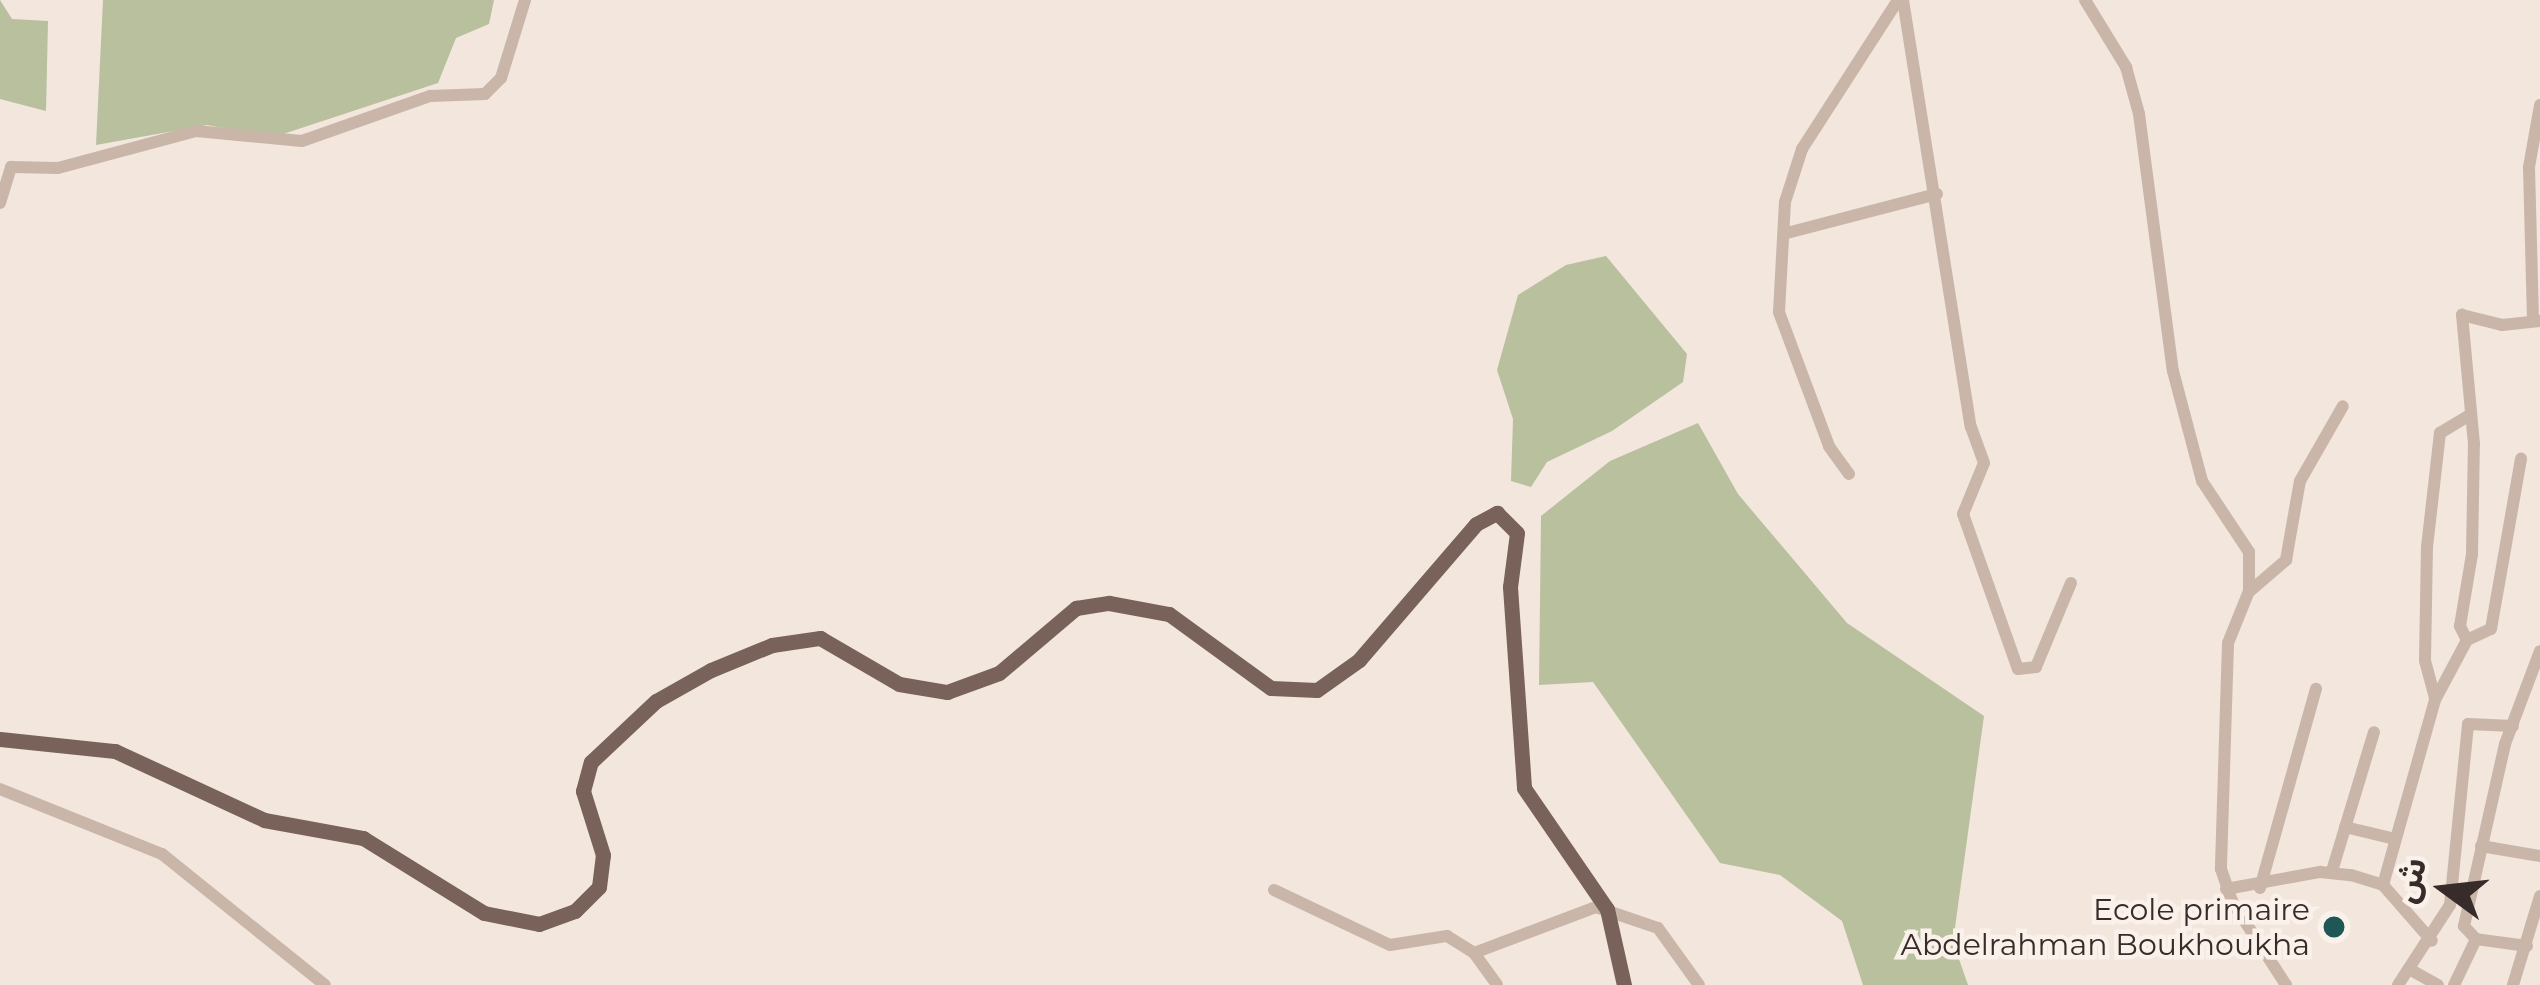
<!DOCTYPE html>
<html>
<head>
<meta charset="utf-8">
<style>
	body { margin:0 }
	#map { position:relative; width:2540px; height:985px; overflow:hidden; background:#f2e6dd; font-family:Montserrat,"Noto Sans Arabic",sans-serif }
	div>[style] { position:absolute }
	.green>* { inset:0; background:#b8c09d }
	.minor>* { height:12px; margin:-6px; padding:0 6px; transform-origin:6px; border-radius:6px; background:#cab5a9 }
	.major>* { height:15px; margin:-7.5px; padding:0 7.5px; transform-origin:7.5px; border-radius:7.5px; background:#78625a }
	.dots>* { width:33px; height:33px; translate:-50% -50%; box-sizing:border-box; border:6px solid #f9f1ea; border-radius:50% }
	span { translate:-50% -50%; white-space:nowrap; text-align:center; line-height:1.15; -webkit-text-stroke:9px #f9f1ea; paint-order:stroke }
	.poi-label { font-size:30px; color:#372c29 }
	.right { translate:-100% -50%; text-align:right }
	.north { position:absolute; left:2384px; top:829px; width:120px; height:120px; -webkit-text-stroke:9px #f9f1ea; paint-order:stroke; rotate:285deg; font-size:33px; font-weight:700; line-height:48px; text-align:center; color:#372c29 }
	.north::after { content:''; display:block; margin:auto; width:42px; height:54px; background:#372c29; clip-path:polygon(50% 0,100% 100%,50% 72%,0 100%) }
</style>
</head>
<body>
<div id="map">
	<div class="green">
		<div style="clip-path:polygon(0 0,12px 19px,48px 21px,46px 111px,0 99px)"></div>
		<div style="clip-path:polygon(103px 0,494px 0,489px 24px,456px 38px,438px 83px,274px 137px,207px 125px,96px 145px)"></div>
		<div style="clip-path:polygon(1606px 256px,1687px 354px,1683px 382px,1612px 431px,1547px 462px,1531px 487px,1511px 481px,1513px 419px,1497px 370px,1518px 295px,1566px 265px)"></div>
		<div style="clip-path:polygon(1698px 423px,1738px 494px,1847px 623px,1984px 716px,1953px 942px,1968px 985px,1863px 985px,1842px 921px,1780px 875px,1720px 863px,1593px 682px,1539px 685px,1541px 516px,1610px 461px)"></div>
	</div>
	<div class="minor">
		<div style="left:1903px;top:0;width:432px;rotate:81deg"></div>
		<div style="left:1971px;top:427px;width:38px;rotate:70deg"></div>
		<div style="left:1984px;top:463px;width:55px;rotate:112.4deg"></div>
		<div style="left:1963px;top:514px;width:164px;rotate:70.5deg"></div>
		<div style="left:2018px;top:669px;width:18px;rotate:-6deg"></div>
		<div style="left:2036px;top:667px;width:91px;rotate:-67.4deg"></div>
		<div style="left:2085px;top:0;width:79px;rotate:58.5deg"></div>
		<div style="left:2126px;top:67px;width:49px;rotate:74.5deg"></div>
		<div style="left:2139px;top:114px;width:259px;rotate:82.5deg"></div>
		<div style="left:2173px;top:371px;width:114px;rotate:75.2deg"></div>
		<div style="left:2202px;top:481px;width:85px;rotate:56.5deg"></div>
		<div style="left:2249px;top:552px;width:39px;rotate:90deg"></div>
		<div style="left:2249px;top:591px;width:56px;rotate:112deg"></div>
		<div style="left:2228px;top:643px;width:226px;rotate:91.8deg"></div>
		<div style="left:2221px;top:869px;width:36px;rotate:71deg"></div>
		<div style="left:2233px;top:903px;width:98px;rotate:57.1deg"></div>
		<div style="left:0;top:203px;width:38px;rotate:-73deg"></div>
		<div style="left:11px;top:167px;width:47px;rotate:1.2deg"></div>
		<div style="left:58px;top:168px;width:143px;rotate:-15deg"></div>
		<div style="left:196px;top:131px;width:106px;rotate:5.4deg"></div>
		<div style="left:302px;top:141px;width:136px;rotate:-19.4deg"></div>
		<div style="left:430px;top:96px;width:55px;rotate:-2.1deg"></div>
		<div style="left:485px;top:94px;width:23px;rotate:-45deg"></div>
		<div style="left:501px;top:78px;width:82px;rotate:-72.9deg"></div>
		<div style="left:1787px;top:233px;width:155px;rotate:-14.6deg"></div>
		<div style="left:2533px;top:320px;width:153px;rotate:-91.5deg"></div>
		<div style="left:2529px;top:167px;width:63px;rotate:-79.9deg"></div>
		<div style="left:1849px;top:474px;width:34px;rotate:-126deg"></div>
		<div style="left:1829px;top:446px;width:143px;rotate:-110.5deg"></div>
		<div style="left:1779px;top:312px;width:110px;rotate:-86.9deg"></div>
		<div style="left:1785px;top:202px;width:56px;rotate:-72.2deg"></div>
		<div style="left:1802px;top:149px;width:177px;rotate:-57.2deg"></div>
		<div style="left:2250px;top:591px;width:48px;rotate:-40.7deg"></div>
		<div style="left:2286px;top:560px;width:80px;rotate:-80deg"></div>
		<div style="left:2300px;top:481px;width:86px;rotate:-60.2deg"></div>
		<div style="left:2467px;top:640px;width:16px;rotate:-117deg"></div>
		<div style="left:2460px;top:626px;width:73px;rotate:-80.5deg"></div>
		<div style="left:2472px;top:554px;width:110px;rotate:-89deg"></div>
		<div style="left:2474px;top:444px;width:130px;rotate:-95.3deg"></div>
		<div style="left:2462px;top:315px;width:41px;rotate:14deg"></div>
		<div style="left:2502px;top:325px;width:38px;rotate:-6deg"></div>
		<div style="left:2435px;top:698px;width:39px;rotate:-105deg"></div>
		<div style="left:2425px;top:660px;width:113px;rotate:-89deg"></div>
		<div style="left:2427px;top:547px;width:115px;rotate:-83.5deg"></div>
		<div style="left:2440px;top:433px;width:35px;rotate:-31deg"></div>
		<div style="left:0;top:789px;width:175px;rotate:21.9deg"></div>
		<div style="left:162px;top:854px;width:209px;rotate:38.8deg"></div>
		<div style="left:2345px;top:827px;width:51px;rotate:13.5deg"></div>
		<div style="left:2481px;top:846px;width:60px;rotate:9.6deg"></div>
		<div style="left:2332px;top:871px;width:145px;rotate:-73.2deg"></div>
		<div style="left:2383px;top:885px;width:192px;rotate:-74.3deg"></div>
		<div style="left:2435px;top:700px;width:68px;rotate:-61.9deg"></div>
		<div style="left:2467px;top:640px;width:26px;rotate:-25deg"></div>
		<div style="left:2491px;top:629px;width:173px;rotate:-80deg"></div>
		<div style="left:2260px;top:888px;width:207px;rotate:-74.3deg"></div>
		<div style="left:2226px;top:889px;width:96px;rotate:-10.3deg"></div>
		<div style="left:2320px;top:872px;width:31px;rotate:6deg"></div>
		<div style="left:2351px;top:875px;width:34px;rotate:17deg"></div>
		<div style="left:2383px;top:885px;width:74px;rotate:48.8deg"></div>
		<div style="left:1274px;top:890px;width:128px;rotate:25.4deg"></div>
		<div style="left:1390px;top:945px;width:58px;rotate:-9deg"></div>
		<div style="left:1447px;top:936px;width:32px;rotate:32deg"></div>
		<div style="left:1474px;top:953px;width:39px;rotate:54deg"></div>
		<div style="left:2527px;top:946px;width:51px;rotate:-172.2deg"></div>
		<div style="left:2476px;top:939px;width:18px;rotate:-133deg"></div>
		<div style="left:2464px;top:926px;width:187px;rotate:-77.3deg"></div>
		<div style="left:2505px;top:744px;width:99px;rotate:-69.4deg"></div>
		<div style="left:1474px;top:953px;width:130px;rotate:-20.7deg"></div>
		<div style="left:1596px;top:907px;width:65px;rotate:18.7deg"></div>
		<div style="left:1658px;top:928px;width:70px;rotate:54.3deg"></div>
		<div style="left:2409px;top:969px;width:33px;rotate:29deg"></div>
		<div style="left:2398px;top:985px;width:95px;rotate:-57deg"></div>
		<div style="left:2450px;top:905px;width:182px;rotate:-84.3deg"></div>
		<div style="left:2468px;top:724px;width:45px;rotate:2.5deg"></div>
		<div style="left:2454px;top:985px;width:51px;rotate:-64.4deg"></div>
		<div style="left:2513px;top:985px;width:93px;rotate:-73.1deg"></div>
	</div>
	<div class="major">
		<div style="left:0;top:739px;width:116px;rotate:6deg"></div>
		<div style="left:115px;top:751px;width:164px;rotate:24.8deg"></div>
		<div style="left:264px;top:820px;width:101px;rotate:10.3deg"></div>
		<div style="left:363px;top:838px;width:142px;rotate:31.8deg"></div>
		<div style="left:484px;top:913px;width:56px;rotate:11.3deg"></div>
		<div style="left:539px;top:924px;width:38px;rotate:-20deg"></div>
		<div style="left:575px;top:911px;width:34px;rotate:-45deg"></div>
		<div style="left:599px;top:887px;width:32px;rotate:-83deg"></div>
		<div style="left:603px;top:855px;width:67px;rotate:-107.4deg"></div>
		<div style="left:583px;top:791px;width:30px;rotate:-75deg"></div>
		<div style="left:591px;top:762px;width:89px;rotate:-43.2deg"></div>
		<div style="left:656px;top:701px;width:63px;rotate:-29.4deg"></div>
		<div style="left:711px;top:670px;width:66px;rotate:-22.3deg"></div>
		<div style="left:772px;top:645px;width:49px;rotate:-8.3deg"></div>
		<div style="left:820px;top:638px;width:91px;rotate:30.2deg"></div>
		<div style="left:899px;top:684px;width:49px;rotate:9.5deg"></div>
		<div style="left:947px;top:692px;width:55px;rotate:-20.1deg"></div>
		<div style="left:999px;top:673px;width:101px;rotate:-40.2deg"></div>
		<div style="left:1076px;top:608px;width:33px;rotate:-9deg"></div>
		<div style="left:1109px;top:603px;width:61px;rotate:10.4deg"></div>
		<div style="left:1169px;top:614px;width:126px;rotate:36deg"></div>
		<div style="left:1271px;top:688px;width:46px;rotate:2.5deg"></div>
		<div style="left:1317px;top:690px;width:52px;rotate:-35.5deg"></div>
		<div style="left:1359px;top:660px;width:179px;rotate:-49.3deg"></div>
		<div style="left:1476px;top:524px;width:24px;rotate:-28deg"></div>
		<div style="left:1497px;top:513px;width:28px;rotate:45deg"></div>
		<div style="left:1517px;top:533px;width:54px;rotate:97.4deg"></div>
		<div style="left:1510px;top:587px;width:201px;rotate:86deg"></div>
		<div style="left:1524px;top:788px;width:147px;rotate:55.6deg"></div>
		<div style="left:1607px;top:909px;width:78px;rotate:77.4deg"></div>
	</div>
	<div class="dots">
		<div style="left:2334px;top:927px;background:#1f5756"></div>
	</div>
	<div class="poi-label">
		<span class="right" style="left:2310px;top:927px">Ecole primaire<br>Abdelrahman Boukhoukha</span>
	</div>
	<div class="north">ش</div>
</div>
</body>
</html>
